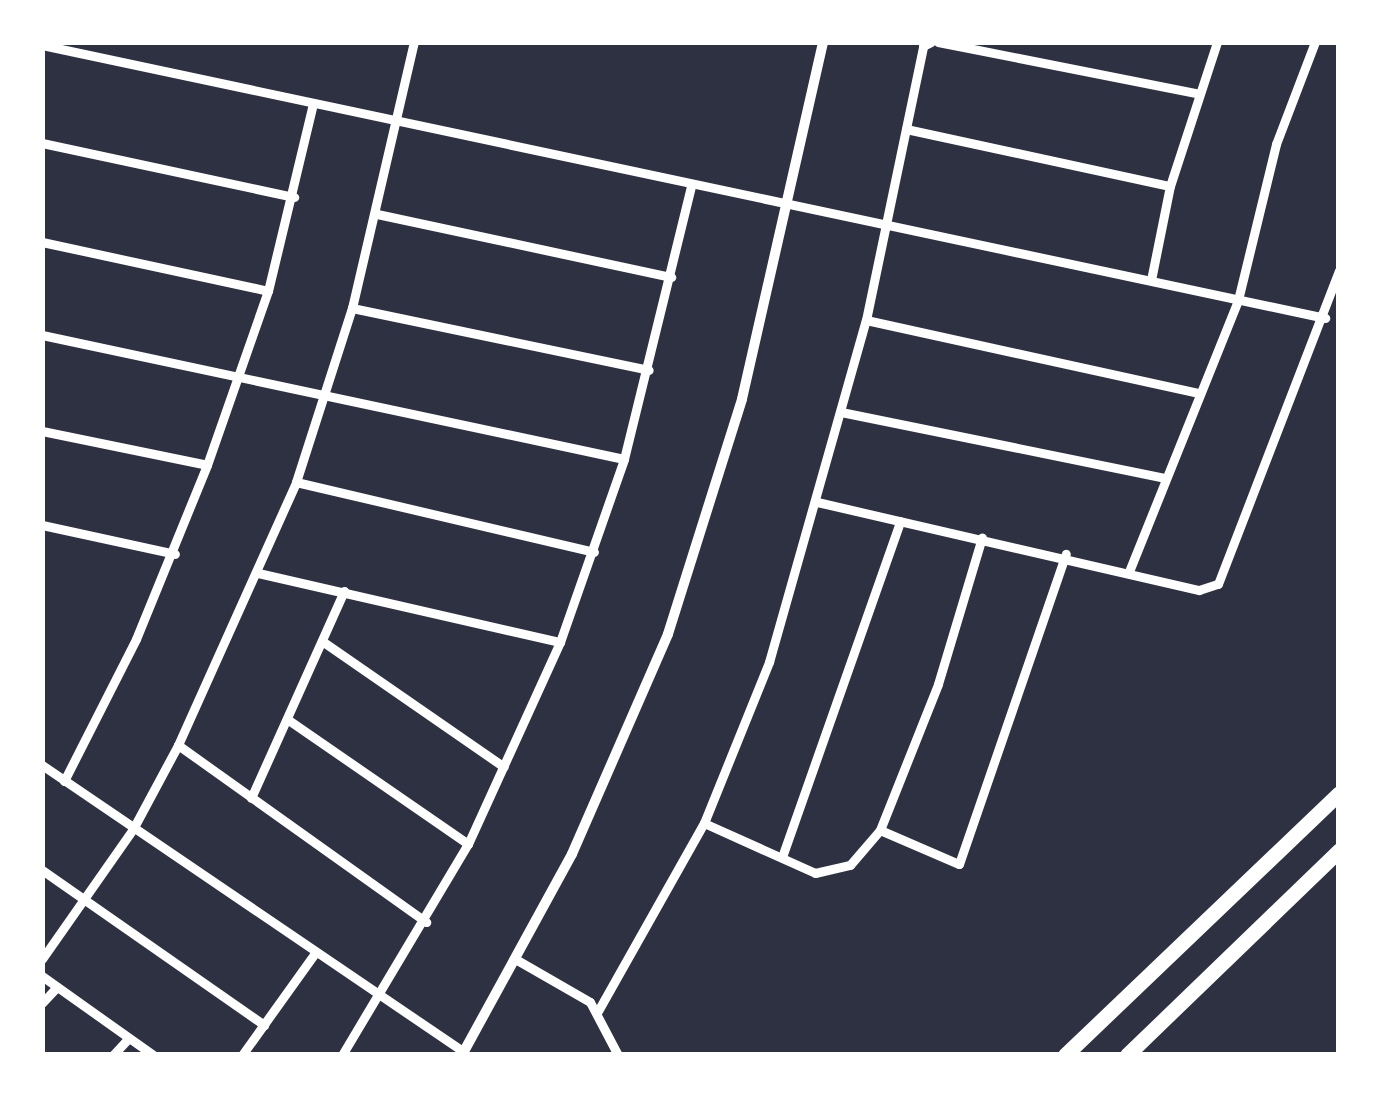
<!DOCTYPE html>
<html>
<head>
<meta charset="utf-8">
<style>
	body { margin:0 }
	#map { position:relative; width:1381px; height:1097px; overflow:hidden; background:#2d3142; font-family:Barlow,sans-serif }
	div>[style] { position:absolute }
	.minor>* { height:9px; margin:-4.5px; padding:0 4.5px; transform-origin:4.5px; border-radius:4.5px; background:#fff }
	.tertiary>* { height:10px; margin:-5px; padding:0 5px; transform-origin:5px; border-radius:5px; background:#fff }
	.motorway>* { height:15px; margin:-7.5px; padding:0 7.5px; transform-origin:7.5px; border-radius:7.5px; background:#fff }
	span { translate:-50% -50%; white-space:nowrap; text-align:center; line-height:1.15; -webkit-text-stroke:10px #fff; paint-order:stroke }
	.frame { position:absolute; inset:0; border:45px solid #fff; pointer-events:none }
</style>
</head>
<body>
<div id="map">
	<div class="minor">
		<div style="left:938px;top:42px;width:263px;rotate:11.2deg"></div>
		<div style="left:42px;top:45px;width:1312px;rotate:12.01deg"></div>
		<div style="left:906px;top:129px;width:270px;rotate:12.2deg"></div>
		<div style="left:42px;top:143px;width:258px;rotate:12.1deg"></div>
		<div style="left:377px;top:214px;width:301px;rotate:12.1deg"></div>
		<div style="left:42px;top:242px;width:231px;rotate:12.2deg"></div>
		<div style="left:1151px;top:280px;width:96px;rotate:-78.6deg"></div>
		<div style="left:1170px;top:186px;width:151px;rotate:-71.9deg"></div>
		<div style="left:352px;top:308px;width:303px;rotate:11.8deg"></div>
		<div style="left:866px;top:320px;width:341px;rotate:12.4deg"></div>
		<div style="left:42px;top:335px;width:595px;rotate:12.03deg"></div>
		<div style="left:841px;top:412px;width:330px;rotate:11.5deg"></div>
		<div style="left:42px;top:431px;width:168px;rotate:11.6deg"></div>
		<div style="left:296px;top:482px;width:306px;rotate:13.2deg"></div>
		<div style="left:817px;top:502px;width:392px;rotate:13deg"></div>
		<div style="left:1199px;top:590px;width:20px;rotate:-18deg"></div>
		<div style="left:1218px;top:584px;width:336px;rotate:-68.9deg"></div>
		<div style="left:42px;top:525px;width:136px;rotate:12.3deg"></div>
		<div style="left:1130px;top:569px;width:290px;rotate:-68.1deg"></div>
		<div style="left:1238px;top:300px;width:161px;rotate:-76.3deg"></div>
		<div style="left:1276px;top:144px;width:109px;rotate:-69.1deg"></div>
		<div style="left:258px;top:573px;width:310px;rotate:12.9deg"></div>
		<div style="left:322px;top:641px;width:221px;rotate:34.7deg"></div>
		<div style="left:287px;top:719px;width:220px;rotate:34.6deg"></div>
		<div style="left:178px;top:745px;width:305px;rotate:35.5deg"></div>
		<div style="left:42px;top:765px;width:510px;rotate:34.22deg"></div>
		<div style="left:64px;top:781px;width:159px;rotate:-63.1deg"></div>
		<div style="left:136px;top:639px;width:188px;rotate:-67.8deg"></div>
		<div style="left:207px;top:465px;width:184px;rotate:-70.7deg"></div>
		<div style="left:268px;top:291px;width:192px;rotate:-76.5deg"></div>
		<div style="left:251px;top:798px;width:227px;rotate:-65.8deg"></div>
		<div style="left:704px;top:823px;width:122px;rotate:24.2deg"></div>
		<div style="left:815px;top:873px;width:36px;rotate:-13deg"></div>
		<div style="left:850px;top:865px;width:46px;rotate:-49.4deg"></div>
		<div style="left:880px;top:830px;width:86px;rotate:23.3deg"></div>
		<div style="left:959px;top:864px;width:328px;rotate:-71deg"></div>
		<div style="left:880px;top:830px;width:157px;rotate:-68.3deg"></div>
		<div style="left:938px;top:684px;width:153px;rotate:-73.3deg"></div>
		<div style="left:782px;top:857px;width:356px;rotate:-70.6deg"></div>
		<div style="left:42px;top:870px;width:271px;rotate:34.9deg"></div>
		<div style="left:42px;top:959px;width:159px;rotate:-55deg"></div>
		<div style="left:133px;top:829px;width:95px;rotate:-61.8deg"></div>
		<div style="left:178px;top:745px;width:288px;rotate:-65.8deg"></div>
		<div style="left:296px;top:482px;width:183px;rotate:-72.2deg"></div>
		<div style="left:352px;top:308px;width:273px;rotate:-76.9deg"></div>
		<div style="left:517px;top:960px;width:84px;rotate:29.9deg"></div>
		<div style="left:590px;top:1002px;width:60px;rotate:62.2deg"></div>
		<div style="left:42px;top:976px;width:136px;rotate:35.4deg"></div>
		<div style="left:42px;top:1003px;width:22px;rotate:-47deg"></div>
		<div style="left:598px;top:1011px;width:216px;rotate:-60.6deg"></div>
		<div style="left:704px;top:823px;width:174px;rotate:-68deg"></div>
		<div style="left:769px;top:662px;width:355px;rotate:-74.2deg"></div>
		<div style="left:866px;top:320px;width:280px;rotate:-78.2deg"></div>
		<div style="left:923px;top:46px;width:9px;rotate:-27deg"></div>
		<div style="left:113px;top:1055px;width:23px;rotate:-47deg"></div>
		<div style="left:242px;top:1055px;width:125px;rotate:-54.4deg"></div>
		<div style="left:342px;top:1055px;width:246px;rotate:-59.2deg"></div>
		<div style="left:468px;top:844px;width:222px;rotate:-65.5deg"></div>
		<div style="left:560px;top:642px;width:194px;rotate:-70.7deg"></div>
		<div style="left:624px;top:459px;width:281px;rotate:-76.2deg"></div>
	</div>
	<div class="tertiary">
		<div style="left:462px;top:1055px;width:229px;rotate:-61.3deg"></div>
		<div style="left:572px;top:854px;width:240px;rotate:-66.4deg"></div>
		<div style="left:668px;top:634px;width:246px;rotate:-72.5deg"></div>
		<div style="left:742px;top:399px;width:366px;rotate:-77.2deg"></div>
	</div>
	<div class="motorway">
		<div style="left:1065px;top:1055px;width:379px;rotate:-43.7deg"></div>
		<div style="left:1127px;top:1055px;width:295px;rotate:-44deg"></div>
	</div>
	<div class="frame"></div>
</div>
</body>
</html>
